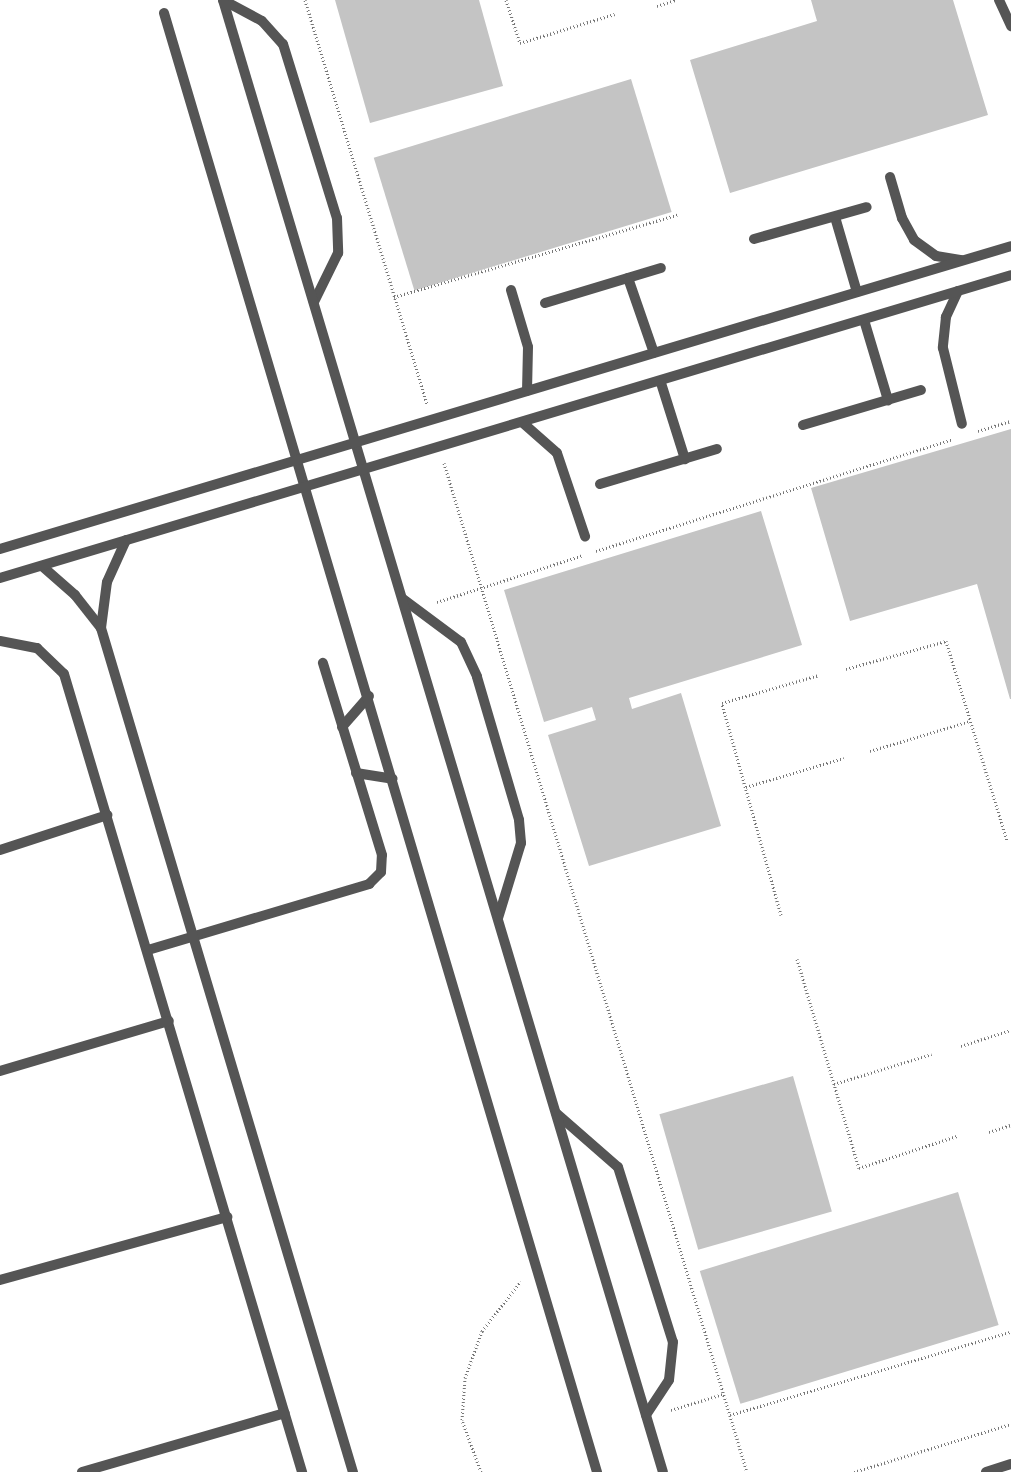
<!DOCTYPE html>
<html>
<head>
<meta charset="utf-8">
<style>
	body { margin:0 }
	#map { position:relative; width:1011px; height:1472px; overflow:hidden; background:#fff; font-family:"Varela Round",sans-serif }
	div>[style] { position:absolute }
	.building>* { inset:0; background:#c4c4c4; transform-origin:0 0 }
	.path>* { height:3px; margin-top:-1.5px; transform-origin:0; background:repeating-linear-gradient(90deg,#777 0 1px,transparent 0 3.5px) }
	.lane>* { height:10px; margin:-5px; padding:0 5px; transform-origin:5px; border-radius:5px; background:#555 }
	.street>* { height:10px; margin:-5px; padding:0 5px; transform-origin:5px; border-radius:5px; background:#555 }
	span { translate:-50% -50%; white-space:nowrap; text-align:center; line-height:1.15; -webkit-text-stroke:4.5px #fff; paint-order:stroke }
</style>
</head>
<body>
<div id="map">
	<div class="building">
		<div style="clip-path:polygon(335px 0,479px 0,503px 86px,370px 123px)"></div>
		<div style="clip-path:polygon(811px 0,953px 0,988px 115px,730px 193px,690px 60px,817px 21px)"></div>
		<div style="left:631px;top:79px;width:139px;height:269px;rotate:73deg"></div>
		<div style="clip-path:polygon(1011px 429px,1011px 699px,1010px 699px,977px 584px,850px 621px,811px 488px)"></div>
		<div style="clip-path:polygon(761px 511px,802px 645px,629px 698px,632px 709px,681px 693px,721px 826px,589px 866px,548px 735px,596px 720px,592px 707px,544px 722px,504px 590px)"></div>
		<div style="left:793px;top:1076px;width:141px;height:139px;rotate:74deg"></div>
		<div style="left:958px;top:1192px;width:139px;height:270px;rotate:73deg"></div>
	</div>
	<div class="path">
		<div style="left:305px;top:0;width:422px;rotate:73.2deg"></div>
		<div style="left:506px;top:0;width:45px;rotate:72deg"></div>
		<div style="left:520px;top:43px;width:99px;rotate:-17deg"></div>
		<div style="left:657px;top:6px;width:19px;rotate:-18deg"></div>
		<div style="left:394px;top:297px;width:295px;rotate:-16.2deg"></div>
		<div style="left:978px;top:431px;width:34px;rotate:-17deg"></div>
		<div style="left:444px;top:463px;width:1054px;rotate:73.29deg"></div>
		<div style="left:596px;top:551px;width:374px;rotate:-17.4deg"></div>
		<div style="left:437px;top:602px;width:153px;rotate:-17.8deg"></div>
		<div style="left:846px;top:669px;width:104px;rotate:-15.6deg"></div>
		<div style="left:946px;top:641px;width:209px;rotate:73deg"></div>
		<div style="left:870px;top:751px;width:104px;rotate:-16.7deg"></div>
		<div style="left:746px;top:787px;width:102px;rotate:-16.5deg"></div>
		<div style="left:781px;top:915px;width:220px;rotate:-105.6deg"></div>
		<div style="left:722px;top:703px;width:101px;rotate:-16.1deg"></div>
		<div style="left:797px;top:959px;width:218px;rotate:73.5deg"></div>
		<div style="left:859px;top:1168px;width:103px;rotate:-18.1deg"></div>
		<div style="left:961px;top:1046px;width:52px;rotate:-17.7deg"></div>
		<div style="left:834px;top:1084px;width:102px;rotate:-17deg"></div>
		<div style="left:989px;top:1132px;width:23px;rotate:-18deg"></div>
		<div style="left:671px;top:1410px;width:54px;rotate:-17.1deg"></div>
		<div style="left:730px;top:1415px;width:293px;rotate:-16.5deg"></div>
		<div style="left:481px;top:1472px;width:55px;rotate:-110.1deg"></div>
		<div style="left:462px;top:1420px;width:42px;rotate:-85.9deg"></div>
		<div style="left:465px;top:1378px;width:50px;rotate:-70.1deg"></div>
		<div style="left:482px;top:1331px;width:63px;rotate:-52deg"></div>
		<div style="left:854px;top:1472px;width:164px;rotate:-17deg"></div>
	</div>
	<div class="lane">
		<div style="left:223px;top:0;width:44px;rotate:28.3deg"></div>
		<div style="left:262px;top:21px;width:31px;rotate:48deg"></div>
		<div style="left:283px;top:44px;width:182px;rotate:72.8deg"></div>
		<div style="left:337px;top:218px;width:35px;rotate:88deg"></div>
		<div style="left:338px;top:253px;width:55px;rotate:116.1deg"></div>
		<div style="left:999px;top:0;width:29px;rotate:65deg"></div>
		<div style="left:890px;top:177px;width:43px;rotate:73.7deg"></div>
		<div style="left:902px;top:218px;width:25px;rotate:61deg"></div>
		<div style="left:914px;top:240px;width:27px;rotate:36deg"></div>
		<div style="left:936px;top:256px;width:26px;rotate:9deg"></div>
		<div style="left:835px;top:217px;width:78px;rotate:73.7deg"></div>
		<div style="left:754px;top:239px;width:117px;rotate:-15.8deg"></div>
		<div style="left:628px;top:278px;width:79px;rotate:70.9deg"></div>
		<div style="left:511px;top:290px;width:59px;rotate:73.4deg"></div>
		<div style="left:528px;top:347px;width:44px;rotate:91.3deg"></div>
		<div style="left:958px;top:291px;width:29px;rotate:115deg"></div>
		<div style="left:946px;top:317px;width:31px;rotate:96deg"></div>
		<div style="left:943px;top:348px;width:78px;rotate:76deg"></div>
		<div style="left:545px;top:303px;width:121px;rotate:-16.8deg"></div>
		<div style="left:864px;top:320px;width:84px;rotate:73.3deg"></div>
		<div style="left:661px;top:383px;width:80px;rotate:72.5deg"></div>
		<div style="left:523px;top:423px;width:45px;rotate:41.4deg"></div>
		<div style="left:557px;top:453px;width:88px;rotate:71.4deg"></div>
		<div style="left:803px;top:425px;width:123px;rotate:-16.5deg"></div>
		<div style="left:600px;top:484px;width:122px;rotate:-16.7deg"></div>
		<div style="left:403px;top:599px;width:72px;rotate:36.6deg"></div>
		<div style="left:461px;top:642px;width:38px;rotate:65deg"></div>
		<div style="left:477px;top:677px;width:149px;rotate:73.6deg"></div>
		<div style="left:519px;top:820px;width:23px;rotate:85deg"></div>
		<div style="left:521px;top:843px;width:78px;rotate:107deg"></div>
		<div style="left:0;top:641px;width:38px;rotate:11deg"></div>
		<div style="left:37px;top:648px;width:37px;rotate:44deg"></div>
		<div style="left:64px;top:674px;width:833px;rotate:73.39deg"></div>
		<div style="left:342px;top:727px;width:41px;rotate:-48.9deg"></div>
		<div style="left:356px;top:773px;width:37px;rotate:9deg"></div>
		<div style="left:0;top:850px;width:113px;rotate:-18.1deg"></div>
		<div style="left:148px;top:950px;width:231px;rotate:-16.6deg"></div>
		<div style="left:369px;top:884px;width:17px;rotate:-45deg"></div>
		<div style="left:381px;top:872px;width:17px;rotate:-87deg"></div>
		<div style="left:382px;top:855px;width:201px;rotate:-107.1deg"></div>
		<div style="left:0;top:1071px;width:176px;rotate:-16.5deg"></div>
		<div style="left:556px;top:1113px;width:82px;rotate:41.1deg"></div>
		<div style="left:618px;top:1167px;width:183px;rotate:72.6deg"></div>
		<div style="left:673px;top:1342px;width:38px;rotate:96deg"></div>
		<div style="left:669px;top:1380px;width:42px;rotate:123.3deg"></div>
		<div style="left:0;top:1280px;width:236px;rotate:-15.5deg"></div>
		<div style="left:82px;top:1472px;width:211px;rotate:-16.2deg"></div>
	</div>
	<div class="street">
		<div style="left:223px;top:0;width:1536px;rotate:73.36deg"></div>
		<div style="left:164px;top:13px;width:1522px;rotate:73.47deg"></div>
		<div style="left:0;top:549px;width:1055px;rotate:-16.68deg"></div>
		<div style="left:42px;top:566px;width:44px;rotate:41.3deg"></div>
		<div style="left:75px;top:595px;width:42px;rotate:51.8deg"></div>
		<div style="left:101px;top:628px;width:881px;rotate:73.38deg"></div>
		<div style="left:0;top:578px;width:1055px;rotate:-16.68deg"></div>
		<div style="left:101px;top:628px;width:46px;rotate:-82.6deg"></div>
		<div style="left:107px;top:582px;width:46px;rotate:-65.7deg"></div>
		<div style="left:986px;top:1472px;width:26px;rotate:-18deg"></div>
	</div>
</div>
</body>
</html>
